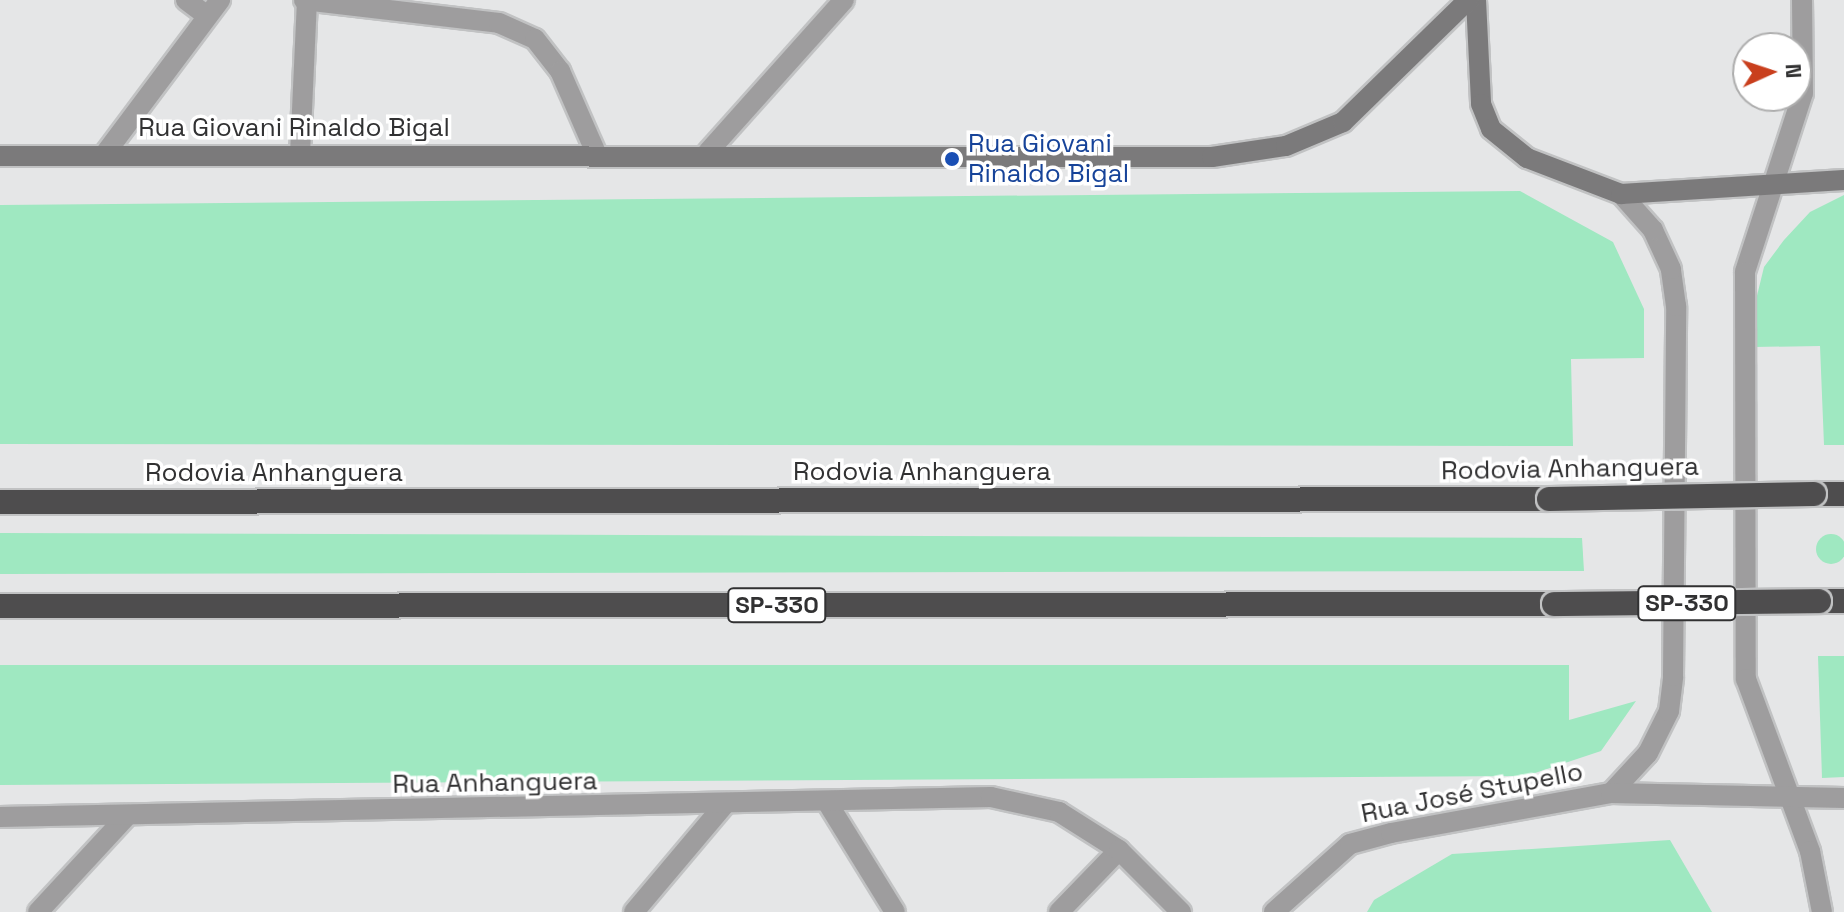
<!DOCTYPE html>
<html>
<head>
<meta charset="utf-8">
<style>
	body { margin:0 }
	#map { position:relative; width:1844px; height:912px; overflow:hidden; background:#e5e6e7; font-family:"Space Grotesk",sans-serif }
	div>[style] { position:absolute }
	.green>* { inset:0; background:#9fe8c1 }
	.round { border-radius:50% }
	.roads { filter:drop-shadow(2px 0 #c1c2c3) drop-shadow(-2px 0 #c1c2c3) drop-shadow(0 2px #c1c2c3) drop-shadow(0 -2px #c1c2c3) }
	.service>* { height:20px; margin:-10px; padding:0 10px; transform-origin:10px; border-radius:10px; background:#9e9d9e }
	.minor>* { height:20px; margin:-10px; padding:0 10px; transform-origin:10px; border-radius:10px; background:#9e9d9e }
	.tertiary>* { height:20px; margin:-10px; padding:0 10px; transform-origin:10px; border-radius:10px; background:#9e9d9e }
	.secondary>* { height:20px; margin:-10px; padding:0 10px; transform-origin:10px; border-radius:10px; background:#7b7a7b }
	.motorway>* { height:24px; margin:-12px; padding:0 12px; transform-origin:12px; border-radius:12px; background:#4e4d4e }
	.bridges { filter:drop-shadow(2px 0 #c1c2c3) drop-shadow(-2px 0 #c1c2c3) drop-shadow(0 2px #c1c2c3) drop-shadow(0 -2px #c1c2c3) }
	.motorway-bridge>* { height:24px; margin:-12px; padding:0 12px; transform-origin:12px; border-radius:12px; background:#4e4d4e }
	.dots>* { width:22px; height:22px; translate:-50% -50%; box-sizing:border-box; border:4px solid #fff; border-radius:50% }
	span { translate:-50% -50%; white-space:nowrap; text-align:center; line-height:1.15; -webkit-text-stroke:7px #fff; paint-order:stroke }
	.shield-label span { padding:2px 6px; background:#fff; border:2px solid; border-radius:6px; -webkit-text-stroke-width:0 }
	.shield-label { font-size:24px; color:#313132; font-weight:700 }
	.street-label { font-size:26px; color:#313132 }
	.transit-label { font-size:26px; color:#164399 }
	.left { translate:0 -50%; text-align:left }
	.north { position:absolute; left:1732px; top:32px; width:80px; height:80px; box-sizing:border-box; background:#fff; border:2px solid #adadad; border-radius:50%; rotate:87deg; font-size:22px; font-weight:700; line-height:32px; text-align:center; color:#313132 }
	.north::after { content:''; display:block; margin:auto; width:28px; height:36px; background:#c93f1d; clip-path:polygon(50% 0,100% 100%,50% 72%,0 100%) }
</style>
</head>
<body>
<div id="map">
	<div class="green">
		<div style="clip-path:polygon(1520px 191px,1613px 242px,1644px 309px,1644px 358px,1571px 359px,1573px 446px,0 444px,0 205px)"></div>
		<div style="clip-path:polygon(1844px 195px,1844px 445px,1824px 445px,1820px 346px,1754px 347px,1754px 308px,1764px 267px,1784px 240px,1810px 212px)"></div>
		<div style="clip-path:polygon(0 533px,1582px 538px,1584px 571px,0 574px)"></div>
		<div class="round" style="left:1816px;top:534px;width:30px;height:30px"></div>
		<div style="clip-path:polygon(1818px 656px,1844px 656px,1844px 777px,1822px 778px)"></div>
		<div style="clip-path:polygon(0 665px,1569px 665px,1569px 720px,1636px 701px,1601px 751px,1526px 776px,0 785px)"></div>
		<div style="clip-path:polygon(1670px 840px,1712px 912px,1367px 912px,1374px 900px,1452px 854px)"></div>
	</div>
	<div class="roads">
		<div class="service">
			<div style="left:304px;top:0;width:196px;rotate:6.7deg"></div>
			<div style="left:499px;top:23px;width:39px;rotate:24deg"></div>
			<div style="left:535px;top:39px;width:41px;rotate:52deg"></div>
			<div style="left:560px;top:71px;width:90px;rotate:66.3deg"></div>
			<div style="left:300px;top:154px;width:154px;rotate:-87.4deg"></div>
			<div style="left:827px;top:802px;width:129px;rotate:58.3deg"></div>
			<div style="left:1059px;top:912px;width:86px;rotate:-45.9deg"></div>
		</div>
		<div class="minor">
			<div style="left:186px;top:0;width:25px;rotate:37deg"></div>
			<div style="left:708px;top:152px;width:204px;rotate:-48.2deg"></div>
			<div style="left:104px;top:155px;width:194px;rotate:-53.2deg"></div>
			<div style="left:38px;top:912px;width:129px;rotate:-47.2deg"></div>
			<div style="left:634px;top:912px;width:141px;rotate:-49.9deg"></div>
		</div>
		<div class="tertiary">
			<div style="left:1802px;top:0;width:93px;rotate:89.4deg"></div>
			<div style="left:1803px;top:93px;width:188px;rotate:108deg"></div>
			<div style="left:1745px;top:272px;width:407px;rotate:89.9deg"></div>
			<div style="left:1746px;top:679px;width:184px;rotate:69.6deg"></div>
			<div style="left:1810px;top:851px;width:62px;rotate:78.9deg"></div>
			<div style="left:1611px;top:793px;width:54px;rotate:-47.2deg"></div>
			<div style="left:1648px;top:753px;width:47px;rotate:-63.4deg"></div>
			<div style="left:1669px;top:711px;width:35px;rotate:-83deg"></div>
			<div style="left:1673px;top:676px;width:370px;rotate:-89.5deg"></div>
			<div style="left:1676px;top:306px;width:37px;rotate:-98deg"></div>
			<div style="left:1671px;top:269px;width:43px;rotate:-114.8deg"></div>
			<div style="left:1653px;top:230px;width:48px;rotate:-131.6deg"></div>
			<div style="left:0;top:817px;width:991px;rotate:-1.16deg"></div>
			<div style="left:991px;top:797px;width:70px;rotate:12.4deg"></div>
			<div style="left:1059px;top:812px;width:71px;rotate:32.3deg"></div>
			<div style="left:1119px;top:850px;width:88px;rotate:45deg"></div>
			<div style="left:1274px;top:912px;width:102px;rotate:-41.8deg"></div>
			<div style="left:1350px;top:844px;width:42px;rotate:-15deg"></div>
			<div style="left:1391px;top:833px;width:224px;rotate:-10.3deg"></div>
			<div style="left:1611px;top:793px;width:233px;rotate:1.2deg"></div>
		</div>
		<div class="secondary">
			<div style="left:1476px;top:0;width:104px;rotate:87.2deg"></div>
			<div style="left:1481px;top:104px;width:27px;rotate:68deg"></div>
			<div style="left:1491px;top:129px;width:46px;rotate:38.9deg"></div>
			<div style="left:1527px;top:158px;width:101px;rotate:21deg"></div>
			<div style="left:1621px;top:194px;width:223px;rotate:-3.6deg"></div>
			<div style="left:0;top:156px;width:1212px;rotate:0.05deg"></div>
			<div style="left:1212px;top:157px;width:75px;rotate:-8.5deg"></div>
			<div style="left:1286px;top:146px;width:62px;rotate:-22.8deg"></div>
			<div style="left:1343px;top:122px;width:175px;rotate:-44.3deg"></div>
		</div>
		<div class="motorway">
			<div style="left:1814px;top:494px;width:30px"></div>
			<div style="left:0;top:502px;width:1549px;rotate:-0.11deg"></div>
			<div style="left:1819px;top:601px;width:25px"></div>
			<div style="left:0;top:606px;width:1554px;rotate:-0.07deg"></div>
		</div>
	</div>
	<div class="bridges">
		<div class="motorway-bridge">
			<div style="left:1549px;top:499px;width:265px;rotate:-1.1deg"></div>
			<div style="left:1554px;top:604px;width:265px;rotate:-0.6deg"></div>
		</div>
	</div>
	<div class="dots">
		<div style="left:952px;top:159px;background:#1a4fb4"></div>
	</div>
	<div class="shield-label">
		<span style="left:1687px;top:603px">SP-330</span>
		<span style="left:777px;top:605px">SP-330</span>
	</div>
	<div class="street-label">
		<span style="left:294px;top:128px">Rua Giovani Rinaldo Bigal</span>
		<span style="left:1570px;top:469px;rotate:-1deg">Rodovia Anhanguera</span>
		<span style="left:922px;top:472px">Rodovia Anhanguera</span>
		<span style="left:274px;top:473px">Rodovia Anhanguera</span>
		<span style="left:495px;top:783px;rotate:-1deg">Rua Anhanguera</span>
		<span style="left:1472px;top:793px;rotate:-11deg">Rua José Stupello</span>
	</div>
	<div class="transit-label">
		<span class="left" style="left:968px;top:159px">Rua Giovani<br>Rinaldo Bigal</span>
	</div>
	<div class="north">N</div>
</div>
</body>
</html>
